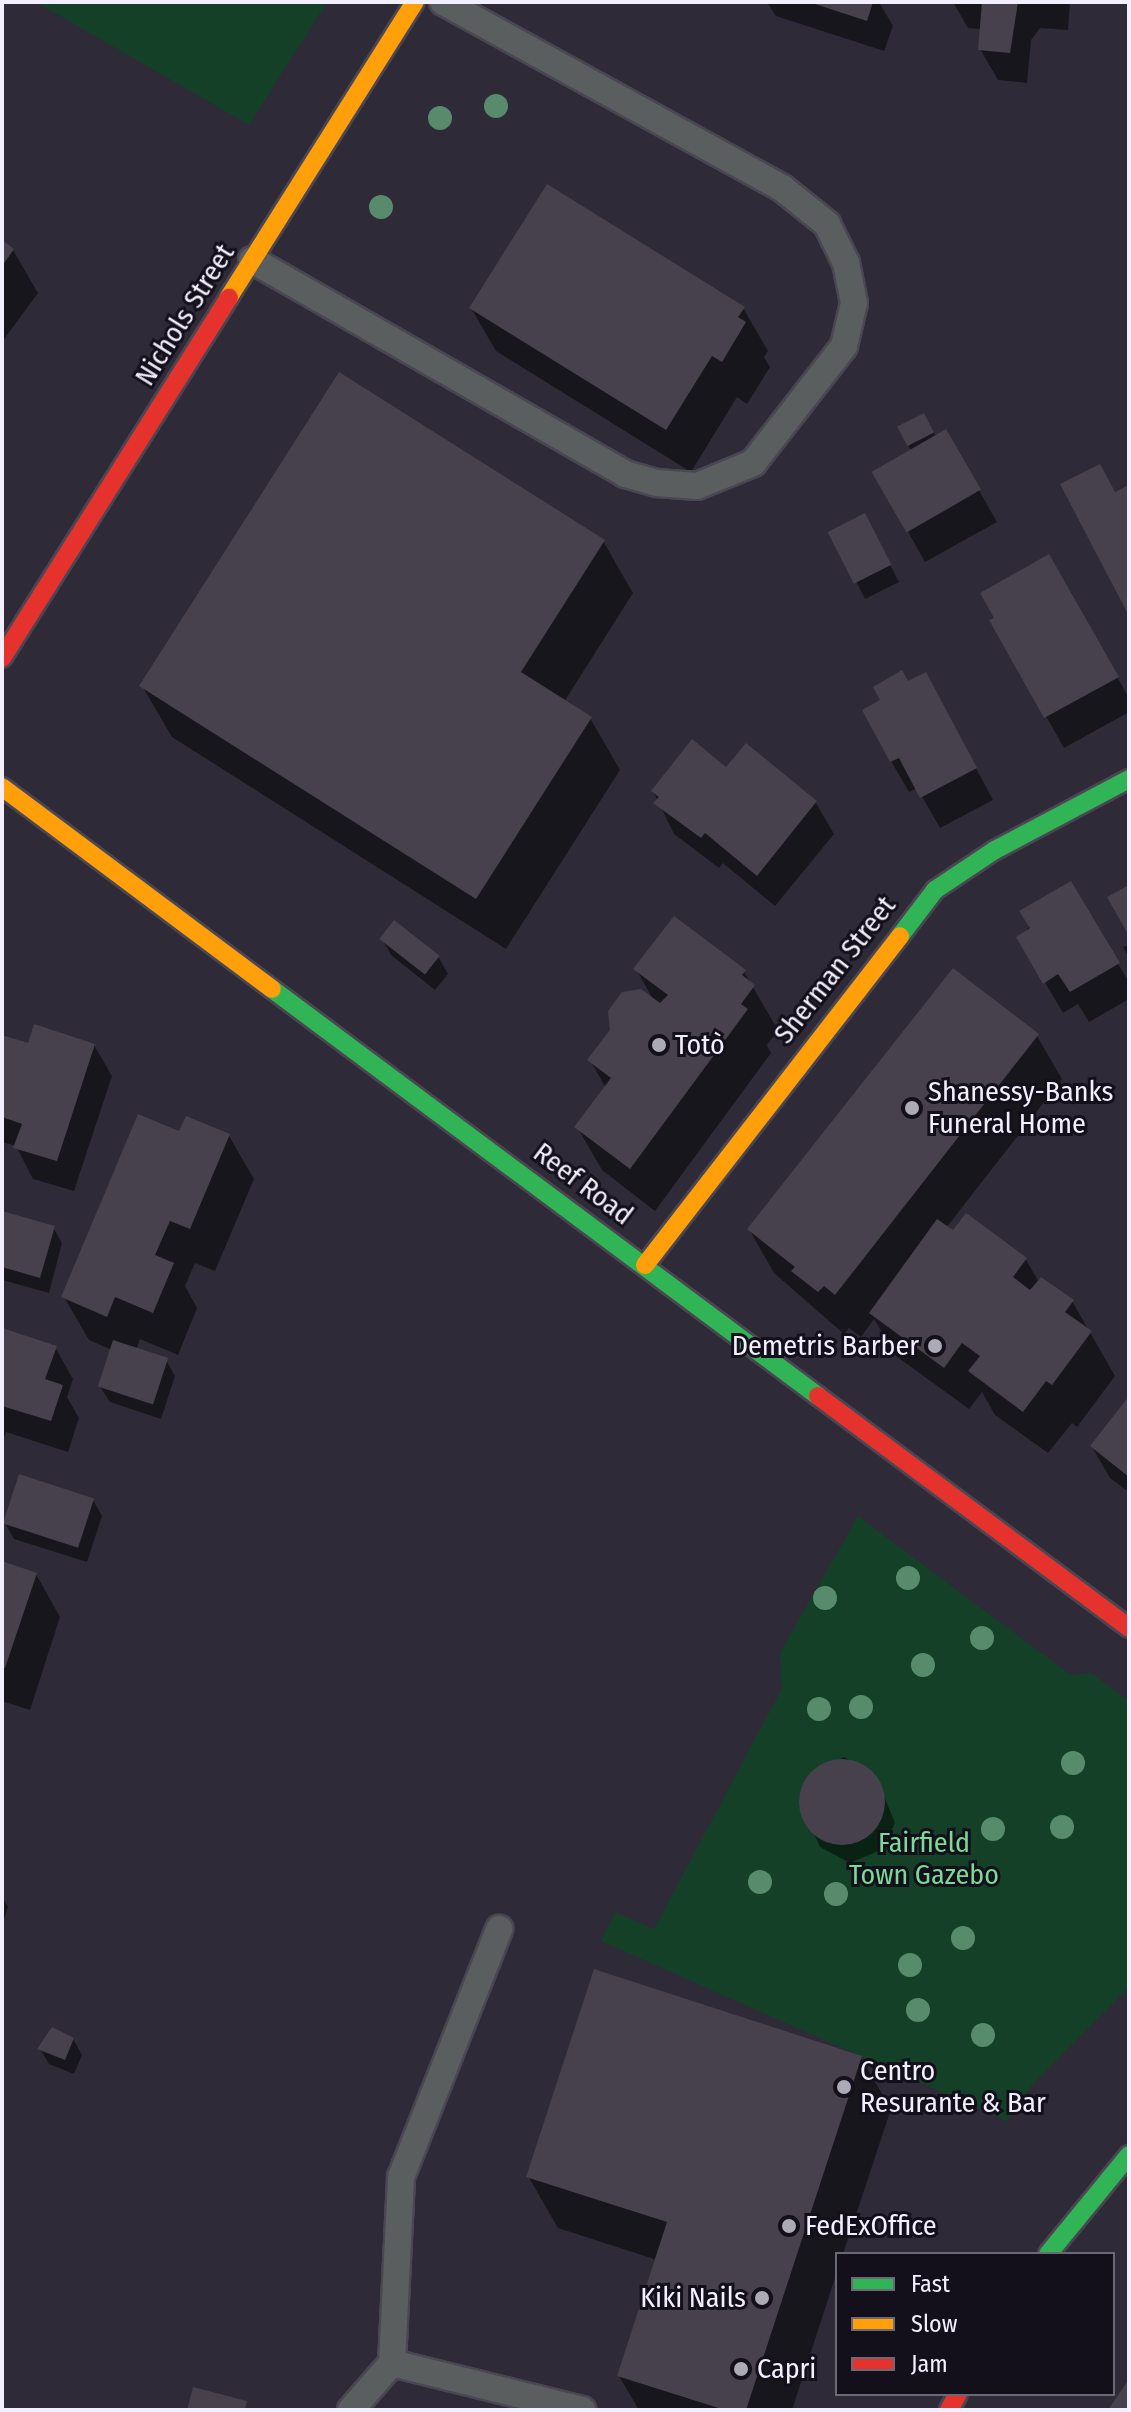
<!DOCTYPE html>
<html>
<head>
<meta charset="utf-8">
<style>
	body { margin:0 }
	#map { position:relative; width:1131px; height:2412px; overflow:hidden; background:#2e2a37; font-family:"Fira Sans Condensed",sans-serif }
	div>[style] { position:absolute }
	.green>* { inset:0; background:#144027 }
	.shadow>* { inset:0; background:#0007 }
	.building>* { inset:0; background:#46414c; transform-origin:0 0 }
	.round { border-radius:50% }
	.roads { filter:drop-shadow(2px 0 #4a4652) drop-shadow(-2px 0 #4a4652) drop-shadow(0 2px #4a4652) drop-shadow(0 -2px #4a4652) }
	.lane>* { height:26px; margin:-13px; padding:0 13px; transform-origin:13px; border-radius:13px; background:#5b5e5f }
	.fast>* { height:18px; margin:-9px; padding:0 9px; transform-origin:9px; border-radius:9px; background:#30b455 }
	.slow>* { height:18px; margin:-9px; padding:0 9px; transform-origin:9px; border-radius:9px; background:#ff9f0a }
	.jam>* { height:18px; margin:-9px; padding:0 9px; transform-origin:9px; border-radius:9px; background:#e5322d }
	.trees>* { width:24px; height:24px; margin:-12px; border-radius:50%; background:#588b6c }
	.dots>* { width:22px; height:22px; translate:-50% -50%; box-sizing:border-box; border:4px solid #13101b; border-radius:50% }
	span { translate:-50% -50%; white-space:nowrap; text-align:center; line-height:1.15; -webkit-text-stroke:6px #13101b; paint-order:stroke }
	.street-label { font-size:28px; color:#f2effe }
	.poi-label { font-size:28px; color:#f2effe }
	.left { translate:0 -50%; text-align:left }
	.right { translate:-100% -50%; text-align:right }
	.park-label { font-size:28px; color:#7bda97 }
	.frame { position:absolute; inset:0; border:4px solid #f2effe; pointer-events:none }
	.legend { position:absolute; left:835px; top:2252px; width:280px; height:144px; box-sizing:border-box; background:#13101b; border:2px solid #6c6976; margin:0; padding:10px 14px; list-style:none; font-size:24px; color:#f2effe }
	.legend li { display:flex; align-items:center; gap:16px; height:40px }
	.legend b { width:40px; border:2px solid #6c6976 }
</style>
</head>
<body>
<div id="map">
	<div class="green">
		<div style="clip-path:polygon(36px 2px,327px 2px,249px 125px)"></div>
		<div style="clip-path:polygon(858px 1516px,1071px 1675px,1091px 1673px,1129px 1701px,1129px 1987px,1031px 2086px,1007px 2121px,601px 1941px,615px 1912px,654px 1929px,781px 1690px,780px 1653px)"></div>
	</div>
	<div class="shadow">
		<div style="clip-path:polygon(767px 2px,879px 2px,893px 26px,884px 51px,776px 16px)"></div>
		<div style="clip-path:polygon(953px 2px,1070px 2px,1068px 30px,1040px 28px,1031px 40px,1027px 83px,998px 80px,980px 49px,982px 29px,968px 28px)"></div>
		<div style="clip-path:polygon(2px 242px,13px 250px,38px 293px,2px 342px)"></div>
		<div style="clip-path:polygon(471px 308px,743px 308px,768px 351px,764px 357px,770px 367px,747px 404px,737px 397px,691px 472px,496px 351px)"></div>
		<div style="clip-path:polygon(923px 415px,936px 437px,946px 432px,997px 522px,925px 562px,874px 471px,911px 451px,899px 428px)"></div>
		<div style="clip-path:polygon(873px 532px,899px 582px,865px 599px,831px 533px)"></div>
		<div style="clip-path:polygon(603px 541px,633px 593px,564px 702px,590px 718px,620px 770px,506px 949px,172px 737px,142px 686px)"></div>
		<div style="clip-path:polygon(1049px 557px,1129px 698px,1129px 712px,1064px 748px,992px 621px)"></div>
		<div style="clip-path:polygon(943px 706px,993px 800px,940px 828px,917px 788px,909px 792px,891px 761px)"></div>
		<div style="clip-path:polygon(746px 746px,816px 803px,834px 834px,775px 906px,723px 863px,719px 868px,674px 834px,653px 791px,727px 770px)"></div>
		<div style="clip-path:polygon(1070px 883px,1129px 982px,1129px 999px,1089px 1022px,1078px 1004px,1063px 1013px,1019px 938px)"></div>
		<div style="clip-path:polygon(394px 923px,439px 958px,448px 974px,435px 990px,391px 955px,382px 939px)"></div>
		<div style="clip-path:polygon(1129px 945px,1129px 958px,1123px 947px)"></div>
		<div style="clip-path:polygon(636px 969px,744px 972px,778px 1030px,767px 1045px,771px 1053px,655px 1211px,602px 1170px,577px 1127px,606px 1088px,590px 1060px,654px 1001px)"></div>
		<div style="clip-path:polygon(1037px 1036px,1062px 1079px,946px 1228px,1026px 1260px,1039px 1282px,1072px 1301px,1115px 1376px,1077px 1427px,1072px 1423px,1048px 1453px,995px 1415px,982px 1392px,969px 1409px,896px 1356px,874px 1319px,861px 1337px,849px 1328px,844px 1334px,774px 1273px,749px 1229px)"></div>
		<div style="clip-path:polygon(2px 1037px,29px 1046px,94px 1045px,112px 1076px,74px 1191px,33px 1179px,16px 1146px,2px 1142px)"></div>
		<div style="clip-path:polygon(180px 1134px,229px 1136px,254px 1179px,215px 1271px,195px 1263px,185px 1286px,197px 1308px,178px 1355px,140px 1339px,136px 1350px,166px 1360px,175px 1376px,161px 1419px,110px 1402px,100px 1387px,112px 1350px,89px 1340px,64px 1297px)"></div>
		<div style="clip-path:polygon(2px 1218px,53px 1227px,62px 1243px,49px 1293px,2px 1280px)"></div>
		<div style="clip-path:polygon(2px 1330px,55px 1347px,73px 1379px,67px 1397px,79px 1418px,68px 1452px,6px 1432px,2px 1443px)"></div>
		<div style="clip-path:polygon(1129px 1399px,1129px 1492px,1110px 1478px,1092px 1447px)"></div>
		<div style="clip-path:polygon(93px 1500px,102px 1516px,87px 1562px,14px 1539px,5px 1523px)"></div>
		<div style="clip-path:polygon(2px 1550px,3px 1564px,36px 1574px,60px 1617px,30px 1710px,2px 1701px)"></div>
		<div style="clip-path:polygon(844px 1757px,875px 1774px,895px 1823px,881px 1850px,850px 1863px,820px 1847px,799px 1800px,811px 1773px)"></div>
		<div style="clip-path:polygon(2px 1897px,8px 1907px,2px 1925px)"></div>
		<div style="clip-path:polygon(73px 2039px,82px 2055px,74px 2074px,49px 2064px,40px 2049px)"></div>
		<div style="clip-path:polygon(861px 2058px,891px 2109px,843px 2254px,837px 2254px,837px 2272px,792px 2410px,639px 2410px,619px 2376px,657px 2260px,558px 2228px,528px 2176px)"></div>
	</div>
	<div class="building">
		<div style="clip-path:polygon(809px 2px,873px 2px,867px 21px)"></div>
		<div style="clip-path:polygon(982px 2px,1018px 2px,1010px 53px,978px 50px)"></div>
		<div style="clip-path:polygon(547px 184px,745px 307px,738px 317px,746px 322px,722px 362px,712px 356px,666px 430px,469px 308px)"></div>
		<div style="clip-path:polygon(2px 240px,14px 249px,2px 266px)"></div>
		<div style="clip-path:polygon(339px 372px,605px 540px,521px 672px,592px 717px,476px 899px,139px 686px)"></div>
		<div style="left:924px;top:413px;width:22px;height:30px;rotate:63deg"></div>
		<div style="left:946px;top:429px;width:70px;height:86px;rotate:60deg"></div>
		<div style="clip-path:polygon(1100px 464px,1115px 492px,1129px 485px,1129px 616px,1060px 484px)"></div>
		<div style="left:865px;top:513px;width:58px;height:42px;rotate:63deg"></div>
		<div style="clip-path:polygon(1049px 554px,1119px 677px,1044px 718px,989px 620px,994px 618px,980px 593px)"></div>
		<div style="clip-path:polygon(902px 670px,908px 681px,926px 672px,977px 768px,920px 798px,899px 758px,890px 762px,862px 710px,880px 700px,873px 687px)"></div>
		<div style="clip-path:polygon(692px 739px,726px 767px,746px 743px,817px 801px,757px 876px,705px 833px,701px 838px,653px 803px,659px 797px,651px 791px)"></div>
		<div style="clip-path:polygon(1071px 881px,1120px 963px,1070px 992px,1058px 974px,1043px 984px,1016px 937px,1030px 928px,1019px 911px)"></div>
		<div style="clip-path:polygon(1129px 885px,1129px 936px,1107px 897px)"></div>
		<div style="clip-path:polygon(674px 916px,746px 970px,742px 975px,755px 985px,741px 1004px,748px 1009px,630px 1169px,574px 1127px,611px 1078px,587px 1060px,610px 1030px,608px 1011px,622px 992px,641px 989px,660px 1003px,668px 995px,633px 969px)"></div>
		<div style="left:394px;top:920px;width:58px;height:24px;rotate:38deg"></div>
		<div style="clip-path:polygon(953px 968px,1039px 1034px,835px 1295px,824px 1286px,818px 1292px,791px 1271px,795px 1267px,747px 1229px)"></div>
		<div style="clip-path:polygon(34px 1024px,95px 1044px,57px 1161px,13px 1148px,22px 1124px,2px 1117px,2px 1035px,28px 1043px)"></div>
		<div style="clip-path:polygon(138px 1114px,179px 1131px,186px 1116px,230px 1134px,190px 1229px,170px 1221px,155px 1255px,174px 1263px,153px 1313px,115px 1297px,107px 1317px,61px 1297px)"></div>
		<div style="clip-path:polygon(2px 1211px,55px 1226px,40px 1278px,2px 1267px)"></div>
		<div style="clip-path:polygon(966px 1213px,1027px 1258px,1013px 1277px,1030px 1290px,1041px 1277px,1074px 1300px,1065px 1312px,1092px 1331px,1052px 1385px,1046px 1381px,1023px 1412px,968px 1371px,980px 1356px,962px 1343px,944px 1368px,869px 1313px,937px 1219px,953px 1230px)"></div>
		<div style="clip-path:polygon(2px 1328px,57px 1346px,45px 1379px,63px 1385px,51px 1421px,2px 1406px)"></div>
		<div style="left:113px;top:1340px;width:58px;height:49px;rotate:18deg"></div>
		<div style="clip-path:polygon(1129px 1396px,1129px 1477px,1090px 1446px)"></div>
		<div style="left:19px;top:1474px;width:79px;height:52px;rotate:18deg"></div>
		<div style="clip-path:polygon(2px 1561px,37px 1573px,5px 1668px,2px 1667px)"></div>
		<div class="round" style="left:799px;top:1759px;width:86px;height:86px"></div>
		<div style="clip-path:polygon(594px 1969px,862px 2056px,746px 2410px,725px 2410px,617px 2376px,667px 2222px,526px 2177px)"></div>
		<div style="clip-path:polygon(52px 2027px,74px 2038px,65px 2060px,37px 2049px)"></div>
		<div style="clip-path:polygon(1129px 2379px,1129px 2410px,1108px 2410px)"></div>
		<div style="clip-path:polygon(193px 2387px,247px 2401px,245px 2410px,187px 2410px)"></div>
	</div>
	<div class="roads">
		<div class="lane">
			<div style="left:252px;top:260px;width:430px;rotate:29.8deg"></div>
			<div style="left:625px;top:474px;width:33px;rotate:16deg"></div>
			<div style="left:657px;top:483px;width:40px;rotate:4.3deg"></div>
			<div style="left:697px;top:486px;width:61px;rotate:-22.3deg"></div>
			<div style="left:753px;top:463px;width:148px;rotate:-52.1deg"></div>
			<div style="left:844px;top:346px;width:44px;rotate:-76.9deg"></div>
			<div style="left:854px;top:303px;width:41px;rotate:-101.3deg"></div>
			<div style="left:846px;top:263px;width:43px;rotate:-116deg"></div>
			<div style="left:827px;top:224px;width:58px;rotate:-141.3deg"></div>
			<div style="left:782px;top:188px;width:387px;rotate:-151.2deg"></div>
			<div style="left:392px;top:2363px;width:186px;rotate:-87.2deg"></div>
			<div style="left:401px;top:2177px;width:267px;rotate:-68.4deg"></div>
			<div style="left:351px;top:2410px;width:62px;rotate:-48.9deg"></div>
			<div style="left:392px;top:2363px;width:196px;rotate:13.9deg"></div>
		</div>
		<div class="fast">
			<div style="left:900px;top:936px;width:58px;rotate:-52.7deg"></div>
			<div style="left:935px;top:890px;width:72px;rotate:-33.7deg"></div>
			<div style="left:995px;top:850px;width:152px;rotate:-27.9deg"></div>
			<div style="left:272px;top:989px;width:681px;rotate:36.7deg"></div>
			<div style="left:1048px;top:2254px;width:128px;rotate:-50.7deg"></div>
		</div>
		<div class="slow">
			<div style="left:229px;top:297px;width:349px;rotate:-57.8deg"></div>
			<div style="left:2px;top:787px;width:337px;rotate:36.8deg"></div>
			<div style="left:645px;top:1265px;width:416px;rotate:-52.2deg"></div>
		</div>
		<div class="jam">
			<div style="left:2px;top:658px;width:426px;rotate:-57.8deg"></div>
			<div style="left:818px;top:1396px;width:388px;rotate:36.7deg"></div>
			<div style="left:949px;top:2410px;width:18px;rotate:-61deg"></div>
		</div>
	</div>
	<div class="trees">
		<div style="left:496px;top:106px"></div>
		<div style="left:440px;top:118px"></div>
		<div style="left:381px;top:207px"></div>
		<div style="left:908px;top:1578px"></div>
		<div style="left:825px;top:1598px"></div>
		<div style="left:982px;top:1638px"></div>
		<div style="left:923px;top:1665px"></div>
		<div style="left:861px;top:1707px"></div>
		<div style="left:819px;top:1709px"></div>
		<div style="left:1073px;top:1763px"></div>
		<div style="left:1062px;top:1827px"></div>
		<div style="left:993px;top:1829px"></div>
		<div style="left:760px;top:1882px"></div>
		<div style="left:836px;top:1894px"></div>
		<div style="left:963px;top:1938px"></div>
		<div style="left:910px;top:1965px"></div>
		<div style="left:918px;top:2010px"></div>
		<div style="left:983px;top:2035px"></div>
	</div>
	<div class="dots">
		<div style="left:659px;top:1045px;background:#adaab8"></div>
		<div style="left:912px;top:1108px;background:#adaab8"></div>
		<div style="left:935px;top:1346px;background:#adaab8"></div>
		<div style="left:844px;top:2087px;background:#adaab8"></div>
		<div style="left:789px;top:2226px;background:#adaab8"></div>
		<div style="left:762px;top:2298px;background:#adaab8"></div>
		<div style="left:741px;top:2369px;background:#adaab8"></div>
	</div>
	<div class="street-label">
		<span style="left:185px;top:315px;rotate:-58deg">Nichols Street</span>
		<span style="left:835px;top:970px;rotate:-52deg">Sherman Street</span>
		<span style="left:583px;top:1184px;rotate:37deg">Reef Road</span>
	</div>
	<div class="poi-label">
		<span class="left" style="left:675px;top:1045px">Totò</span>
		<span class="left" style="left:928px;top:1108px">Shanessy-Banks<br>Funeral Home</span>
		<span class="right" style="left:919px;top:1346px">Demetris Barber</span>
		<span class="left" style="left:860px;top:2087px">Centro<br>Resurante &amp; Bar</span>
		<span class="left" style="left:805px;top:2226px">FedExOffice</span>
		<span class="right" style="left:746px;top:2298px">Kiki Nails</span>
		<span class="left" style="left:757px;top:2369px">Capri</span>
	</div>
	<div class="park-label">
		<span style="left:924px;top:1859px">Fairfield<br>Town Gazebo</span>
	</div>
	<div class="frame"></div>
	<ul class="legend">
	<li><b style="height:10px;background:#30b455"></b>Fast</li>
	<li><b style="height:10px;background:#ff9f0a"></b>Slow</li>
	<li><b style="height:10px;background:#e5322d"></b>Jam</li>
	</ul>
</div>
</body>
</html>
